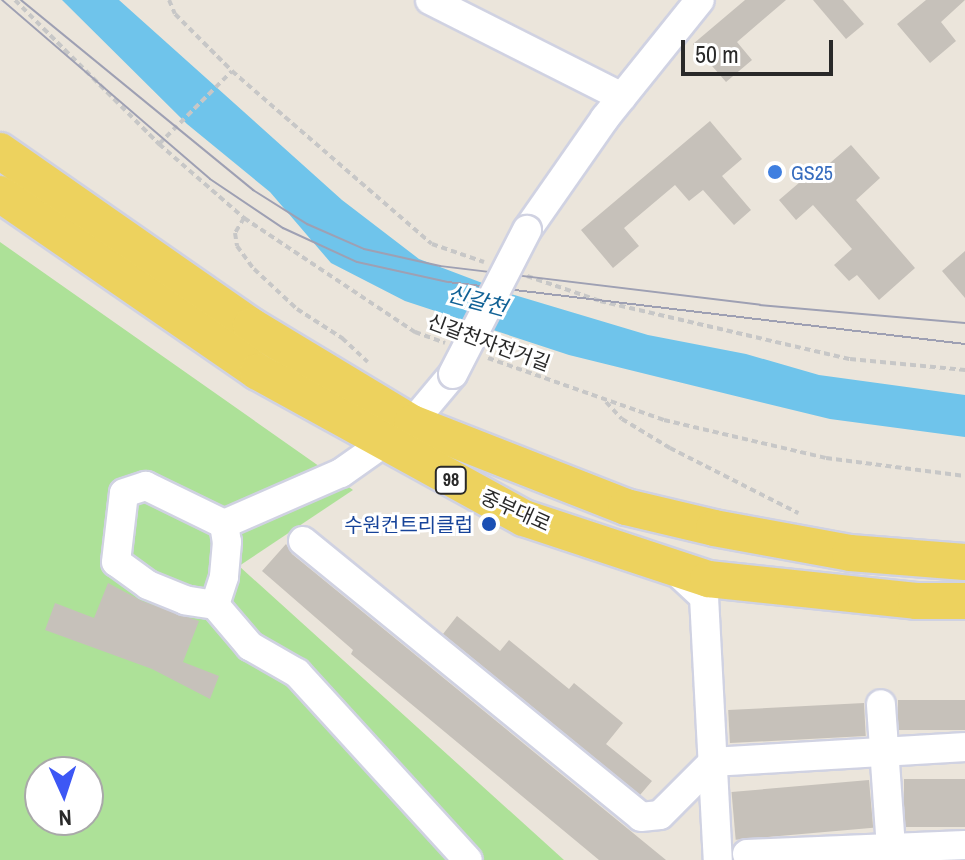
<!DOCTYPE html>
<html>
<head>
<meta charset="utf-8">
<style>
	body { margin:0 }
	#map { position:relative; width:965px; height:860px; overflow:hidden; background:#ebe5db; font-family:"Archivo Narrow","Noto Sans KR",sans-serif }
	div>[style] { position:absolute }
	.green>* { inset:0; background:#ade198 }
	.water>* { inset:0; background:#6fc4eb }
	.building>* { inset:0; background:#c6c1ba; transform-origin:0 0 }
	.path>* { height:4px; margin-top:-2px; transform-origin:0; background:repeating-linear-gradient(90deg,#c7c7c7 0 6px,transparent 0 10px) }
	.roads { filter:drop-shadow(2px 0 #d0d2e2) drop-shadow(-2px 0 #d0d2e2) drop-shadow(0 2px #d0d2e2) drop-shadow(0 -2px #d0d2e2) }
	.minor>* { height:28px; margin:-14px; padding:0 14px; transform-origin:14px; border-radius:14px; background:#fff }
	.major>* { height:36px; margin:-18px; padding:0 18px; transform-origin:18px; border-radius:18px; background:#edd25e }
	.tram>* { height:2px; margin:-1px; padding:0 1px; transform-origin:1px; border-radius:1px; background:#9ea0b3 }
	.bridges { filter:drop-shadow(2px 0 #d0d2e2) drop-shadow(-2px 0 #d0d2e2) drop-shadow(0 2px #d0d2e2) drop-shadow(0 -2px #d0d2e2) }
	.minor-bridge>* { height:28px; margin:-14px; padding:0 14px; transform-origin:14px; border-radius:14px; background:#fff }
	.dots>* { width:22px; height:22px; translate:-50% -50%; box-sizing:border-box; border:4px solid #fff; border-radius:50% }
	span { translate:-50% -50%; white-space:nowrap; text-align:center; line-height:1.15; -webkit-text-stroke:6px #fff; paint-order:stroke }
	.shield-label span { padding:2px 6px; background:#fff; border:2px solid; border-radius:6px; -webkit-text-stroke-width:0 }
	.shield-label { font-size:18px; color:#292929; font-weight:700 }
	.shop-label { font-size:20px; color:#366cbe }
	.left { translate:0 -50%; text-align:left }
	.street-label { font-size:20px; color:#292929 }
	.transit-label { font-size:20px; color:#164399 }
	.right { translate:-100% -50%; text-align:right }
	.water-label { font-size:22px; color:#106195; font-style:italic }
	.north { position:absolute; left:24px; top:756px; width:80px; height:80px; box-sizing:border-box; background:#fff; border:2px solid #a9a9a9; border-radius:50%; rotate:177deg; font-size:22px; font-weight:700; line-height:32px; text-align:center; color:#292929 }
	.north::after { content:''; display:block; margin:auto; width:28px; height:36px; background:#3d57f5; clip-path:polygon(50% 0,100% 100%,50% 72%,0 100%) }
	.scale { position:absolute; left:681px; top:40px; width:152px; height:36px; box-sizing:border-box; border:4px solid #292929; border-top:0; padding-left:10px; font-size:24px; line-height:28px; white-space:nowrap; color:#292929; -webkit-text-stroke:6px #fff; paint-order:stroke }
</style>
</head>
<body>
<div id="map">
	<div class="green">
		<div style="clip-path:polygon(evenodd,0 242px,353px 490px,239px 566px,564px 860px,0 860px,0 242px,40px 772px,88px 772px,88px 820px,40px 820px,40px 772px)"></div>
	</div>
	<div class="water">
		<div style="clip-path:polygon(62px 0,119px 0,342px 200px,419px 259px,511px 294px,648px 335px,746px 354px,819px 375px,965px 395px,965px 437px,830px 419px,654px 376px,569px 355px,405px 301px,331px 263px,270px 192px,187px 124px)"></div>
	</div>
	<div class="building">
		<div style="clip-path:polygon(745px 0,786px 0,737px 42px,752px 60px,726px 82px,693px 44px)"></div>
		<div style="clip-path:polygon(813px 0,843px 0,864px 24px,846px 39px)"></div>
		<div style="clip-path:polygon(926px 0,965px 0,941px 22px,956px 41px,930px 63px,897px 24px)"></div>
		<div style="clip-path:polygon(710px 121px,742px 159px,722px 176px,751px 210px,734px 225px,703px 190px,689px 201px,675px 185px,624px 228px,639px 246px,613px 268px,581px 230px)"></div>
		<div style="clip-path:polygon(851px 145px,880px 178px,856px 200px,915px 268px,879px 300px,857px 275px,849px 281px,834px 265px,852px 249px,813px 205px,796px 220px,779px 200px,814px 170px,817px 174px)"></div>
		<div style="clip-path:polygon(965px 251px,965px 298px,942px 271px)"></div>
		<div style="clip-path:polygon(286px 544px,292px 554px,666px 860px,599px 860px,351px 654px,353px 650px,262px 571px)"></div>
		<div style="clip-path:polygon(108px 583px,142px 601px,199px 621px,183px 662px,219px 676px,210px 699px,152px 669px,45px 630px,55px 603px,94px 618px)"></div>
		<div style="clip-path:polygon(457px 616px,500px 651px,509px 640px,569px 689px,574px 683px,623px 723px,606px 744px,652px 781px,640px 795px,443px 634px)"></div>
		<div style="left:965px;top:700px;width:30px;height:67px;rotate:90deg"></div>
		<div style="left:864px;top:703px;width:33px;height:136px;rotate:87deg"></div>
		<div style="left:965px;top:779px;width:48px;height:61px;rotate:90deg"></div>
		<div style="left:869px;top:780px;width:48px;height:138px;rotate:85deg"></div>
	</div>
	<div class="path">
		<div style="left:15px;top:0;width:204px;rotate:45deg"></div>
		<div style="left:159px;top:144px;width:113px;rotate:41deg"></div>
		<div style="left:244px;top:218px;width:206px;rotate:33.7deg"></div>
		<div style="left:415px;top:332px;width:32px;rotate:20deg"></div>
		<div style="left:169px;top:0;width:15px;rotate:67deg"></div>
		<div style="left:175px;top:14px;width:81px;rotate:45deg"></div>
		<div style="left:232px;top:71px;width:264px;rotate:40.9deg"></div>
		<div style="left:432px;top:244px;width:55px;rotate:19.1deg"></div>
		<div style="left:159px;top:144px;width:103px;rotate:-45deg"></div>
		<div style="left:244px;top:218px;width:17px;rotate:121deg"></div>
		<div style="left:235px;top:233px;width:13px;rotate:81deg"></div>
		<div style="left:237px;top:246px;width:29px;rotate:54deg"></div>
		<div style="left:254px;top:269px;width:59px;rotate:42.9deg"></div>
		<div style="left:297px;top:309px;width:54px;rotate:32.8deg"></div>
		<div style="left:342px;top:338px;width:35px;rotate:43deg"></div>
		<div style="left:527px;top:276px;width:77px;rotate:18.9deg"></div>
		<div style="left:600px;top:301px;width:257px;rotate:13.1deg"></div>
		<div style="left:850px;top:359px;width:116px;rotate:5.5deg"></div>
		<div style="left:488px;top:358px;width:187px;rotate:19.4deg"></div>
		<div style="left:664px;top:420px;width:166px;rotate:13.2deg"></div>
		<div style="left:826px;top:458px;width:140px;rotate:7.4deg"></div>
		<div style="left:606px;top:402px;width:23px;rotate:47deg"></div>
		<div style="left:622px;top:419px;width:56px;rotate:31.1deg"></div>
		<div style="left:670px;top:448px;width:144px;rotate:26.9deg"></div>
	</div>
	<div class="roads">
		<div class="minor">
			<div style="left:430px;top:0;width:215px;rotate:26.8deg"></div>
			<div style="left:527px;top:230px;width:136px;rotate:-55.1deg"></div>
			<div style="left:605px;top:118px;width:151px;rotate:-51.2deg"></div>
			<div style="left:224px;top:524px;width:18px;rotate:81deg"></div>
			<div style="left:227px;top:542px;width:35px;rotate:95deg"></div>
			<div style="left:224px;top:577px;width:29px;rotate:108deg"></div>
			<div style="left:215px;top:605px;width:30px;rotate:-171deg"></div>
			<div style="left:185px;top:600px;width:40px;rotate:-158deg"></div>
			<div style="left:148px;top:585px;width:39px;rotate:-144deg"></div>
			<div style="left:116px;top:562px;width:69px;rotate:-83.4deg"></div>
			<div style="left:124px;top:493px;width:23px;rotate:-18deg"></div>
			<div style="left:146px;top:486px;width:87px;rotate:26deg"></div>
			<div style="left:224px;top:524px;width:128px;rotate:-23.6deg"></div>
			<div style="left:341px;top:473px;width:87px;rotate:-35.2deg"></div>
			<div style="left:412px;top:423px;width:64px;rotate:-50.1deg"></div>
			<div style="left:303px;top:541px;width:436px;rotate:39.2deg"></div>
			<div style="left:641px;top:817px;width:19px;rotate:-6deg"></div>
			<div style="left:660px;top:815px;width:75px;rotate:-45deg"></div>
			<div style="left:713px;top:762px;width:252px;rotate:-3.4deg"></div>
			<div style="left:675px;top:570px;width:40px;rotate:43deg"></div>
			<div style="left:704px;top:597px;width:263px;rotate:87deg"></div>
			<div style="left:215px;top:605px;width:54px;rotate:49.5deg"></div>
			<div style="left:250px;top:646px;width:54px;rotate:29.9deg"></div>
			<div style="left:297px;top:673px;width:253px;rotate:47.6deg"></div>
			<div style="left:891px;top:848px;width:74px;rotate:-2.3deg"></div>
			<div style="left:747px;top:854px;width:144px;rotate:-2.4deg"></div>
			<div style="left:891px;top:848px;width:144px;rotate:-94deg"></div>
		</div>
		<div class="major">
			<div style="left:0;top:151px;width:306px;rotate:34.9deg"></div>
			<div style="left:251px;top:326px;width:188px;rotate:31.1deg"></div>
			<div style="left:412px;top:423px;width:230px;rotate:21.4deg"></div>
			<div style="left:626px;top:507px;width:90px;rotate:13.4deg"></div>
			<div style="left:714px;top:528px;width:138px;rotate:10.4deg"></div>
			<div style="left:850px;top:553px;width:115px;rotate:4.5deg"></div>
			<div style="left:0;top:194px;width:313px;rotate:34.6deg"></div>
			<div style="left:258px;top:372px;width:303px;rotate:28.8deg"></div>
			<div style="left:524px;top:518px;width:194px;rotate:18.3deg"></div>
			<div style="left:708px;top:579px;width:209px;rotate:6deg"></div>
			<div style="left:916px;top:601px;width:49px"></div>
		</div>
	</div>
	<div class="tram">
		<div style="left:2px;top:0;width:274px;rotate:40.7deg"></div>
		<div style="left:210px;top:179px;width:88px;rotate:33.9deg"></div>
		<div style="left:283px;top:228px;width:81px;rotate:24.7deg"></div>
		<div style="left:357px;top:262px;width:93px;rotate:12.4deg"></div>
		<div style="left:448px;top:282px;width:521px;rotate:6.84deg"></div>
		<div style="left:21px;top:0;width:300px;rotate:39.3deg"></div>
		<div style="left:253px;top:190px;width:64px;rotate:32.2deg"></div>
		<div style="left:307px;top:224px;width:62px;rotate:23.7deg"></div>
		<div style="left:364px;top:249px;width:78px;rotate:12.6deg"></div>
		<div style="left:440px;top:266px;width:322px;rotate:6.9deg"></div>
		<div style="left:760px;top:305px;width:206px;rotate:5deg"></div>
	</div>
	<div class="bridges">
		<div class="minor-bridge">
			<div style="left:453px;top:374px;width:162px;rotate:-62.8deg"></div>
		</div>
	</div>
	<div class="dots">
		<div style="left:775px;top:172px;background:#3f7fe0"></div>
		<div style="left:489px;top:524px;background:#1a4fb4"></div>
	</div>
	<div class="shield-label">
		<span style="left:451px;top:480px">98</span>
	</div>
	<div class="shop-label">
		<span class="left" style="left:791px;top:172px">GS25</span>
	</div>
	<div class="street-label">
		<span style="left:489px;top:342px;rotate:20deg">신갈천자전거길</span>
		<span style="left:516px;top:510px;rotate:24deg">중부대로</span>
	</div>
	<div class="transit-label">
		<span class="right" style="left:473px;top:524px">수원컨트리클럽</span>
	</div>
	<div class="water-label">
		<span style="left:477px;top:301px;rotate:15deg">신갈천</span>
	</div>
	<div class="north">N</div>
	<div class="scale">50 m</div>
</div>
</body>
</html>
